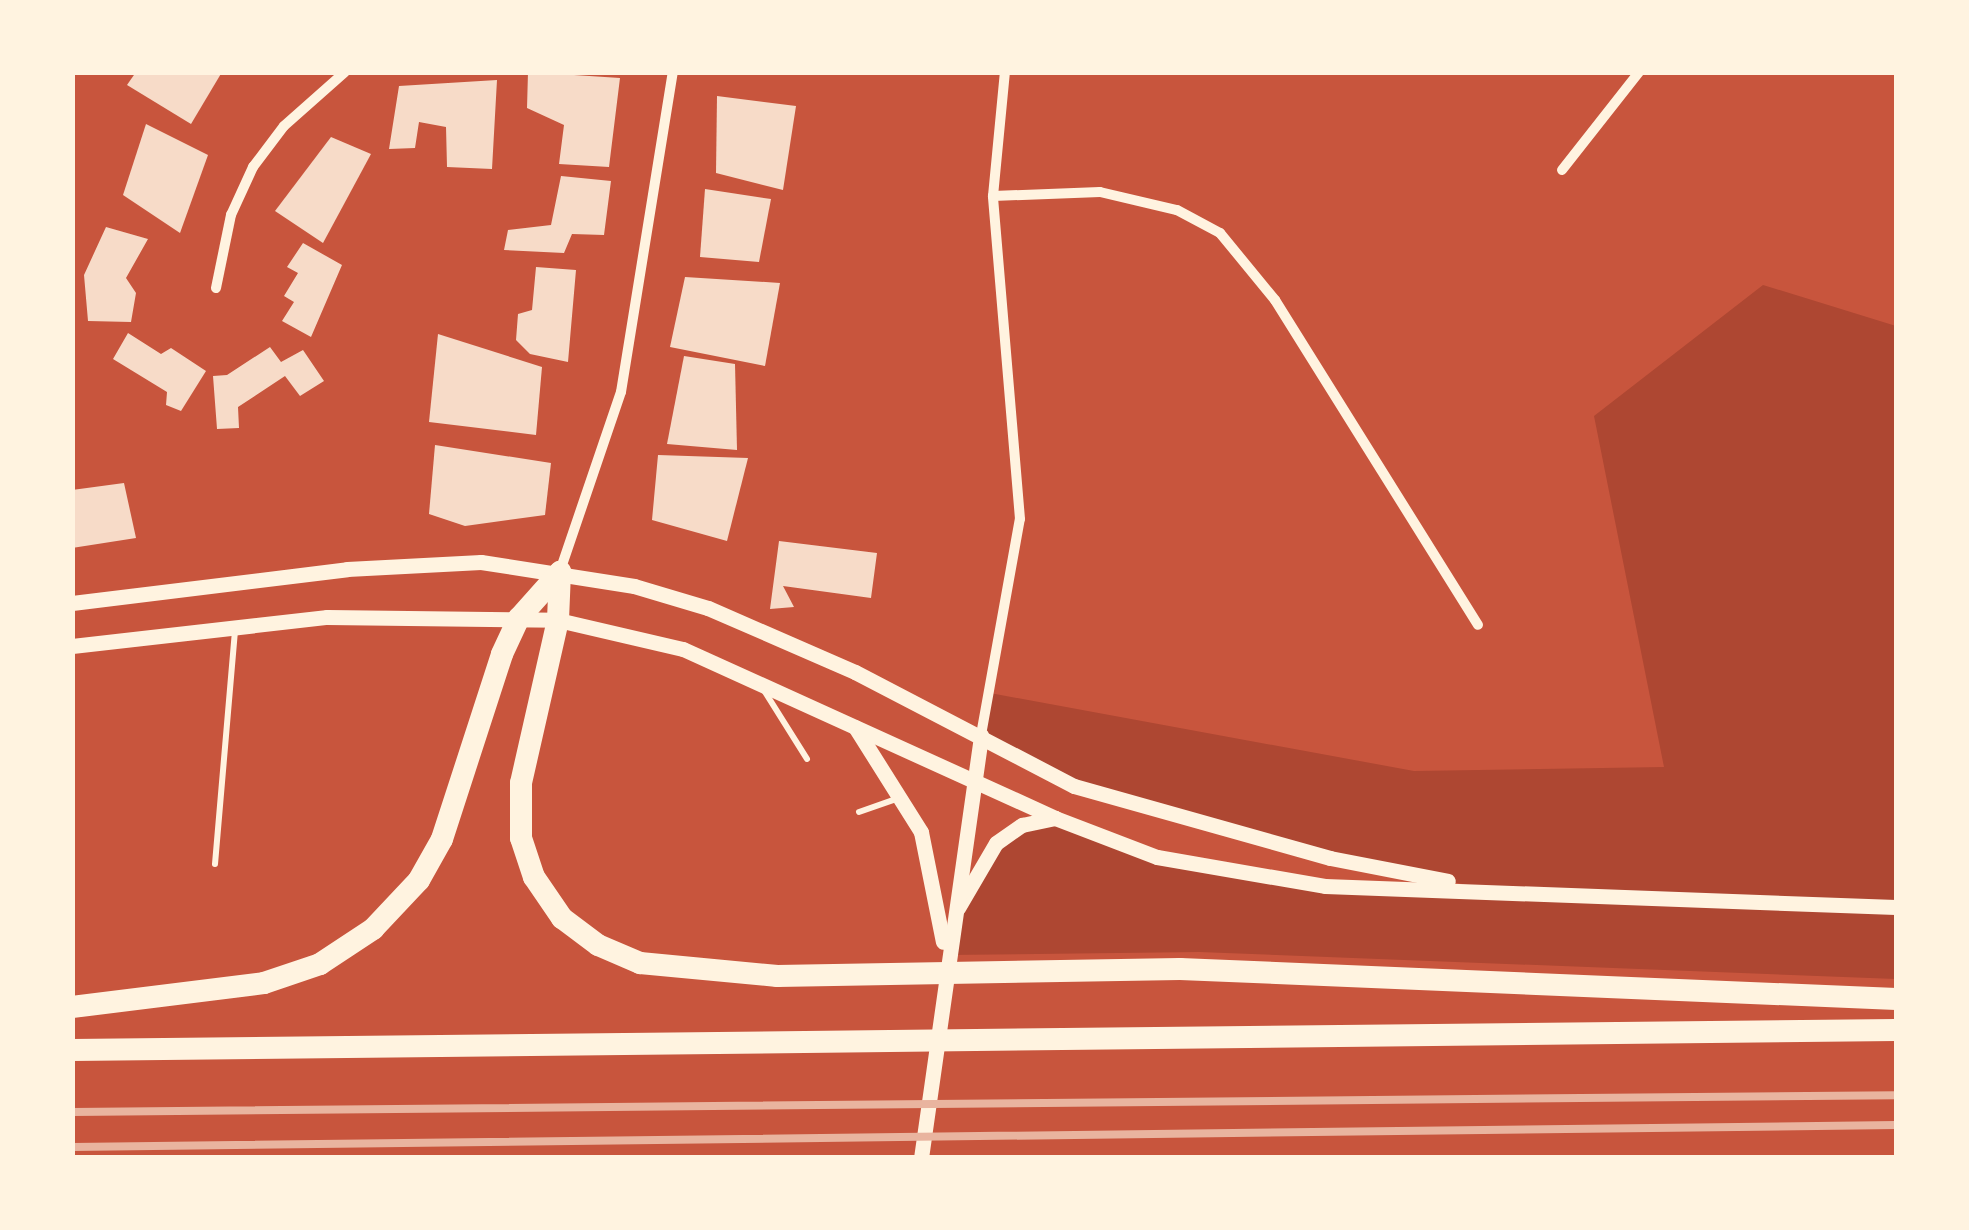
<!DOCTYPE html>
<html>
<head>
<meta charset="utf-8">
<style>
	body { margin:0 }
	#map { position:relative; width:1969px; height:1230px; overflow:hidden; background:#c8553d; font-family:Spectral,serif }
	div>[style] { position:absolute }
	.green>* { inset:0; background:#ae4732 }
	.building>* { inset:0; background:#f7dbc8 }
	.service>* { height:6px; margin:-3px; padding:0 3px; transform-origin:3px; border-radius:3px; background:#fff3e0 }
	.minor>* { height:10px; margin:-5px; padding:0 5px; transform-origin:5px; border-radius:5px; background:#fff3e0 }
	.tertiary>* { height:15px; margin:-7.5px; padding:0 7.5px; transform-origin:7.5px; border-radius:7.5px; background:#fff3e0 }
	.motorway>* { height:22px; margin:-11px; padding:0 11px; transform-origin:11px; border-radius:11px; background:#fff3e0 }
	.rail>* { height:8px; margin:-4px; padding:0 4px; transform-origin:4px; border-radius:4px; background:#e9b49f }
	span { translate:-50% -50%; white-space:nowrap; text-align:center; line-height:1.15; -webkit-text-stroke:10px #fff3e0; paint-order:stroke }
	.frame { position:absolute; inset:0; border:75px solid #fff3e0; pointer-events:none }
</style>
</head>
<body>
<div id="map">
	<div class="green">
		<div style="clip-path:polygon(1763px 285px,1896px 326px,1896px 979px,1199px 952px,946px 955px,949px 930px,996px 844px,1055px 818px,1157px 857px,1325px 886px,1478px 887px,1330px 858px,1074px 786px,981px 735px,990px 693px,1414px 771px,1664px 767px,1594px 416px)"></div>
	</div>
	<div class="building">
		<div style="clip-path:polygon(136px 72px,222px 72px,191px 124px,127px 85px)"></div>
		<div style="clip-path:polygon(528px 72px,620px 78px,609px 167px,559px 164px,564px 125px,527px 108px)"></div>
		<div style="clip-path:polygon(497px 80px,492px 169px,447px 167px,446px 127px,419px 122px,415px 148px,389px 149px,399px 86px)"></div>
		<div style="clip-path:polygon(717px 96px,796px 106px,783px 190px,716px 173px)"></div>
		<div style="clip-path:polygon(146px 124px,208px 155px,180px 233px,123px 195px)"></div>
		<div style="clip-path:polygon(331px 137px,371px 154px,323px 243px,275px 211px)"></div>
		<div style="clip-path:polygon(561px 176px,611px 181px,604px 235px,572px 234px,564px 253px,504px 250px,508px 230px,551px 225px)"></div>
		<div style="clip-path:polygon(705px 189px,771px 199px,759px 262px,700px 257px)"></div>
		<div style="clip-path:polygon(106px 227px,148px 239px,126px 278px,136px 293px,131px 322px,88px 321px,84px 275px)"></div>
		<div style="clip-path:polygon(303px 243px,342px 265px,311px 337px,282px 321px,294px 302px,284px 296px,298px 273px,287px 267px)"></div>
		<div style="clip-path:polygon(536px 267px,576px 270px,568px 362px,530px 354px,516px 340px,518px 314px,532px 310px)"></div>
		<div style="clip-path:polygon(685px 277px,780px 283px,765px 366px,670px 347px)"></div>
		<div style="clip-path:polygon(128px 333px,161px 354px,171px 348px,206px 371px,181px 411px,166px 405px,167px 392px,113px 359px)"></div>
		<div style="clip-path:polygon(438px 334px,542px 367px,536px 435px,429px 422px)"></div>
		<div style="clip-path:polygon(270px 347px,281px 362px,303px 350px,324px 381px,300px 396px,285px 376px,238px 407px,239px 428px,217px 429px,213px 376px,227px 375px)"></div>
		<div style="clip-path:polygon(684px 356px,735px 364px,737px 450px,667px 444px)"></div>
		<div style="clip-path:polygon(435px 445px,551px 463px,545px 515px,465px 526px,429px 514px)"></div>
		<div style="clip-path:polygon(658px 455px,748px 458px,727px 541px,652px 520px)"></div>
		<div style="clip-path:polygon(124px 483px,136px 538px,72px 548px,72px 490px)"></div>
		<div style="clip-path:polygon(779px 541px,877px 553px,871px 598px,783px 586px,794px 607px,770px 609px)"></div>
	</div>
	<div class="service">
		<div style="left:765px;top:692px;width:79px;rotate:57.9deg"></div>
		<div style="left:859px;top:812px;width:42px;rotate:-19.3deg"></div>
		<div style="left:215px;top:864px;width:234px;rotate:-85.1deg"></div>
	</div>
	<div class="minor">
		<div style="left:1562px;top:170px;width:125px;rotate:-51.8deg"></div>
		<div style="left:993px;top:196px;width:107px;rotate:-2.1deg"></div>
		<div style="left:1100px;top:192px;width:79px;rotate:13.2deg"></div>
		<div style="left:1177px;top:210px;width:49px;rotate:28.1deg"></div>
		<div style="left:1220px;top:233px;width:87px;rotate:50.6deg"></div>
		<div style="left:1275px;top:300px;width:383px;rotate:58deg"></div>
		<div style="left:216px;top:288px;width:75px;rotate:-78.4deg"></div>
		<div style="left:231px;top:215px;width:53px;rotate:-65.4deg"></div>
		<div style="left:253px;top:167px;width:51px;rotate:-52.9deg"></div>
		<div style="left:284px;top:126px;width:81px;rotate:-41.5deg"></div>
		<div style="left:560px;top:571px;width:189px;rotate:-71.2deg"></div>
		<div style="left:621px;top:392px;width:324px;rotate:-80.8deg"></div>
		<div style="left:981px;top:735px;width:219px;rotate:-79.8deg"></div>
		<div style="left:1020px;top:519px;width:324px;rotate:-94.8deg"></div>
		<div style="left:993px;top:196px;width:125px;rotate:-84.5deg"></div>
	</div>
	<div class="tertiary">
		<div style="left:72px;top:603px;width:277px;rotate:-7deg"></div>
		<div style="left:347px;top:569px;width:134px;rotate:-3deg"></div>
		<div style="left:481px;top:562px;width:155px;rotate:8.9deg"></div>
		<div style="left:634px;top:586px;width:77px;rotate:16.6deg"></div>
		<div style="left:708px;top:608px;width:160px;rotate:23.5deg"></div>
		<div style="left:855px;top:672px;width:247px;rotate:27.5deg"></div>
		<div style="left:1074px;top:786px;width:266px;rotate:15.7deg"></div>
		<div style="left:1330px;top:858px;width:120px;rotate:11deg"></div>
		<div style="left:72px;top:646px;width:257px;rotate:-6.5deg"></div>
		<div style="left:327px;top:617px;width:231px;rotate:0.7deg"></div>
		<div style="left:558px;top:620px;width:128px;rotate:13.1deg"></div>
		<div style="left:683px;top:649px;width:409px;rotate:24.4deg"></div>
		<div style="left:1055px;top:818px;width:109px;rotate:20.9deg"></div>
		<div style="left:1157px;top:857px;width:170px;rotate:9.8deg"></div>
		<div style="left:1325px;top:886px;width:571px;rotate:2.11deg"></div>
		<div style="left:855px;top:727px;width:124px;rotate:57.8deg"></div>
		<div style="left:921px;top:832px;width:112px;rotate:78.7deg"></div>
		<div style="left:958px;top:908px;width:75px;rotate:-59.7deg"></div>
		<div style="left:996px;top:843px;width:32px;rotate:-35deg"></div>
		<div style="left:1022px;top:825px;width:34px;rotate:-12deg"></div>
		<div style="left:921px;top:1158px;width:427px;rotate:-81.9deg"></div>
	</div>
	<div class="motorway">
		<div style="left:560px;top:572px;width:48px;rotate:92.4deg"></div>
		<div style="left:558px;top:620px;width:167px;rotate:102.8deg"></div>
		<div style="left:521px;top:783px;width:55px;rotate:90deg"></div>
		<div style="left:521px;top:838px;width:41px;rotate:71.6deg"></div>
		<div style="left:534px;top:877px;width:50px;rotate:55.7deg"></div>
		<div style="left:562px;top:918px;width:45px;rotate:36.9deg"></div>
		<div style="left:598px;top:945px;width:46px;rotate:23.2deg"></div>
		<div style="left:640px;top:963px;width:138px;rotate:5.4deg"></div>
		<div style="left:777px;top:976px;width:403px;rotate:-1deg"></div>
		<div style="left:1180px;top:969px;width:717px;rotate:2.4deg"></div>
		<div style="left:72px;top:1007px;width:193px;rotate:-7.1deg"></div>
		<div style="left:264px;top:983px;width:59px;rotate:-18.7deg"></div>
		<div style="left:320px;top:964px;width:64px;rotate:-33.4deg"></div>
		<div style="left:373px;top:929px;width:67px;rotate:-46.8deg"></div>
		<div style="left:419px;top:880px;width:47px;rotate:-60.7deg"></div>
		<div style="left:442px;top:839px;width:194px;rotate:-72deg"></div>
		<div style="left:502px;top:654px;width:40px;rotate:-65deg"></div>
		<div style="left:519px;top:618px;width:62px;rotate:-48.3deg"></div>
		<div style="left:72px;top:1050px;width:1824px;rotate:-0.63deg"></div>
	</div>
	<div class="rail">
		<div style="left:72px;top:1112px;width:1824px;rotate:-0.53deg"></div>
		<div style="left:72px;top:1147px;width:1824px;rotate:-0.69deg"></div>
	</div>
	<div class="frame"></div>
</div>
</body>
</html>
